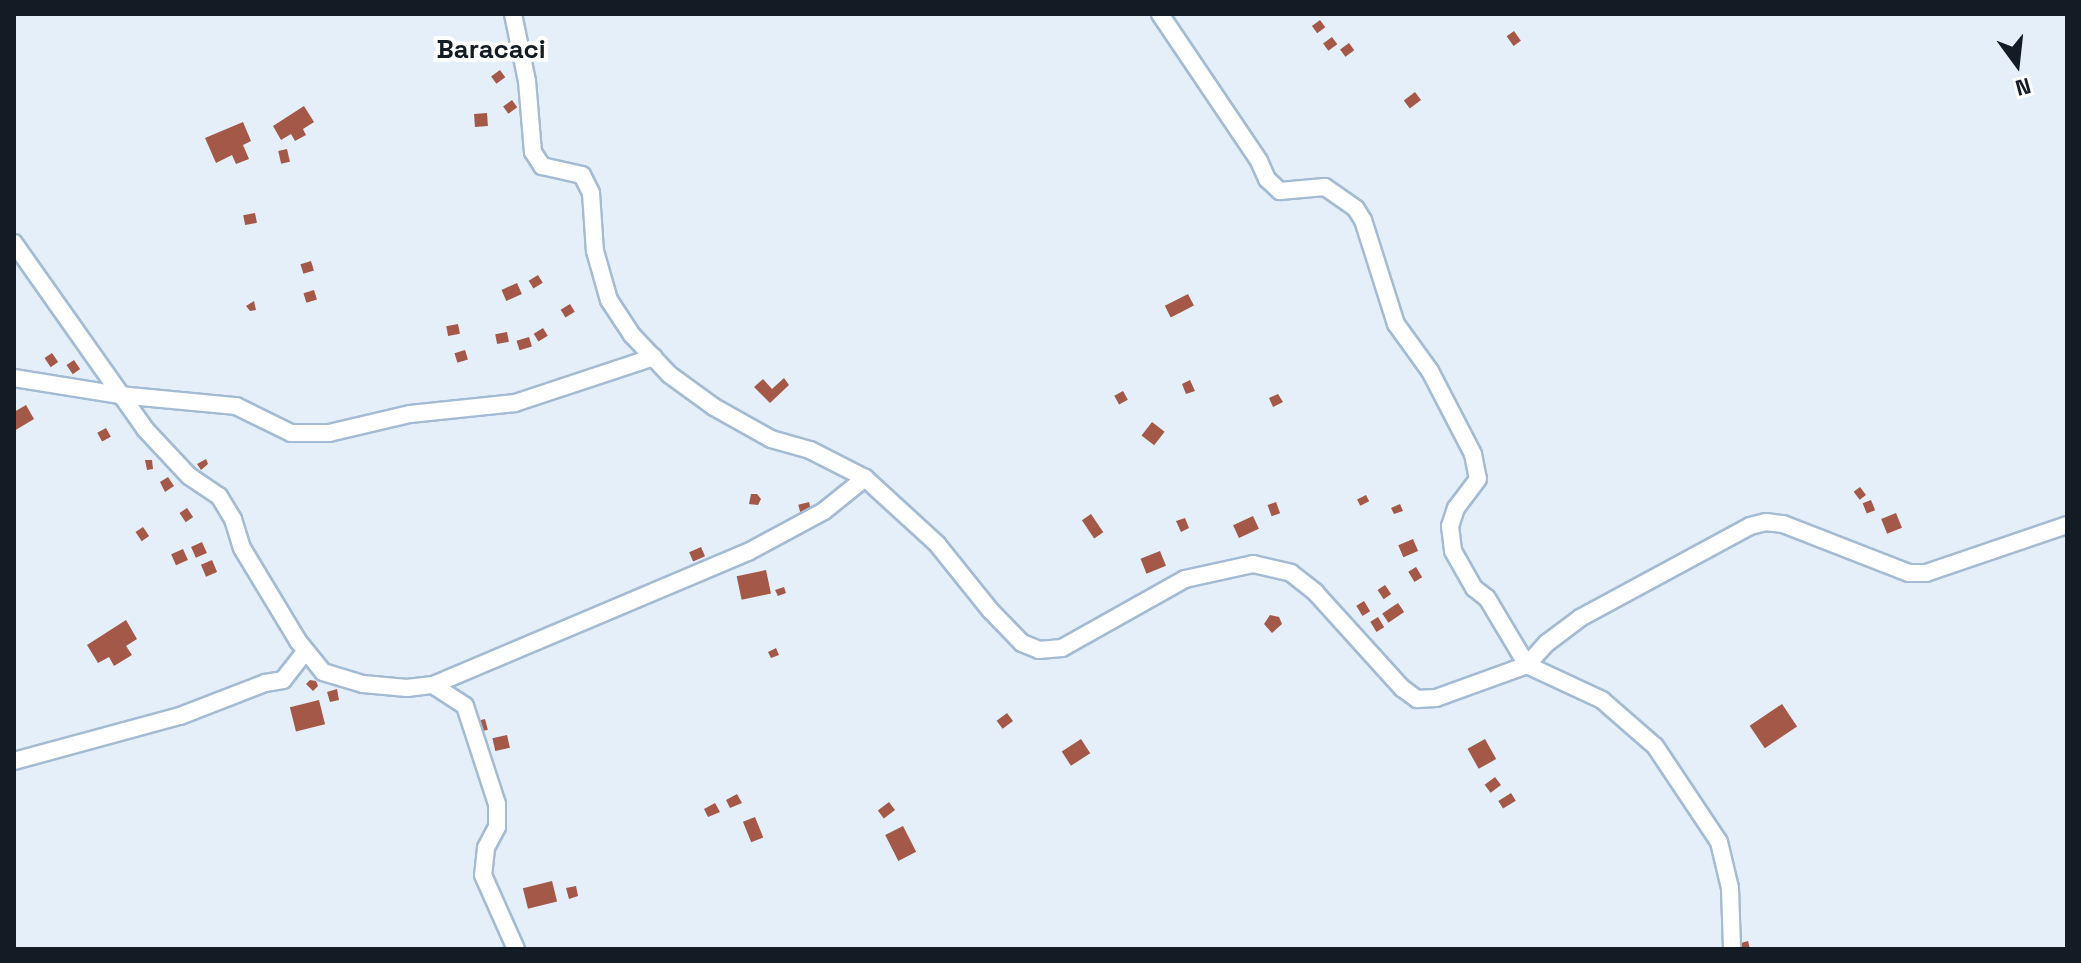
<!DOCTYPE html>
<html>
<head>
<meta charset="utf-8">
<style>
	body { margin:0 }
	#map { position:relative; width:2081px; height:963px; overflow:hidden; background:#e5effa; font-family:"Space Grotesk",sans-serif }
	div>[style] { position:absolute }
	.building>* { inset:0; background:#a45847; transform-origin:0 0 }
	.roads { filter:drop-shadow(2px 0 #a4bbd4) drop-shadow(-2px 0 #a4bbd4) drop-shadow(0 2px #a4bbd4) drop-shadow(0 -2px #a4bbd4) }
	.minor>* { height:16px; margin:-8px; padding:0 8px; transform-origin:8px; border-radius:8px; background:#fff }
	span { translate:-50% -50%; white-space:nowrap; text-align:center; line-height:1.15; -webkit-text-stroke:8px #fff; paint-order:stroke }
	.quarter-label { font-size:26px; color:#131b25; font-weight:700 }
	.frame { position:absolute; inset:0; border:16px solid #131b25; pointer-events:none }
	.north { position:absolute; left:1977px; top:24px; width:80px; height:80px; -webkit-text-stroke:6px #fff; paint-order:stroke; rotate:165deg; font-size:22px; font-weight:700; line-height:32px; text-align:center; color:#131b25 }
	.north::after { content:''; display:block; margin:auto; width:28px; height:36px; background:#131b25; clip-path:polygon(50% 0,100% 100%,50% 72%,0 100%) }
</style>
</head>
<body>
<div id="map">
	<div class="building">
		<div style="left:1320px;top:20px;width:9px;height:10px;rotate:54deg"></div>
		<div style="left:1514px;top:31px;width:12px;height:9px;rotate:55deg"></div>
		<div style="left:1332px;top:37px;width:9px;height:11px;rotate:54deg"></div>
		<div style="left:1349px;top:43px;width:9px;height:11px;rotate:54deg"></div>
		<div style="left:500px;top:70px;width:9px;height:11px;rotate:54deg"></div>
		<div style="left:1415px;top:92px;width:10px;height:14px;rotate:53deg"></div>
		<div style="left:512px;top:100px;width:9px;height:11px;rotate:54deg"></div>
		<div style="clip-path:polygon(304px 106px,314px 122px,303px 129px,306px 135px,295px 141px,291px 134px,281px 140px,273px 126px)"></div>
		<div style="left:487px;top:113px;width:13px;height:13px;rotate:86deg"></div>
		<div style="clip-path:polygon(243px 122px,251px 141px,243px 145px,249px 159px,236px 164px,232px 155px,216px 163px,205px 138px)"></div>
		<div style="left:287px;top:149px;width:13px;height:9px;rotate:77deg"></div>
		<div style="left:255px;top:213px;width:10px;height:12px;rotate:79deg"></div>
		<div style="left:311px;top:261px;width:10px;height:11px;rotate:73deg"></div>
		<div style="left:538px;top:275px;width:9px;height:11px;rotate:58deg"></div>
		<div style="left:517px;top:283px;width:12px;height:17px;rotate:66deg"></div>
		<div style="left:314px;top:290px;width:10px;height:11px;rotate:73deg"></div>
		<div style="left:1188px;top:294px;width:13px;height:26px;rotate:63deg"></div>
		<div style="clip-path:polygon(254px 301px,256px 310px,250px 311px,246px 306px)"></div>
		<div style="left:570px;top:304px;width:9px;height:11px;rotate:58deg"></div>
		<div style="left:458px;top:324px;width:10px;height:12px;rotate:79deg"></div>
		<div style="left:543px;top:328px;width:9px;height:11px;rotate:58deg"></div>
		<div style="left:507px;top:332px;width:10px;height:12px;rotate:79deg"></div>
		<div style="left:529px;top:337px;width:10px;height:13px;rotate:73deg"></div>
		<div style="left:465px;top:350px;width:10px;height:11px;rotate:73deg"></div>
		<div style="left:52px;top:353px;width:11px;height:9px;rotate:56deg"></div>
		<div style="left:74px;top:360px;width:11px;height:9px;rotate:56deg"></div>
		<div style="clip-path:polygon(784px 378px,789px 385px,770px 403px,754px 387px,763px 379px,772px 389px)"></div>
		<div style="clip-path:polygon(1190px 380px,1195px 391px,1186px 394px,1182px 384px)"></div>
		<div style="left:1123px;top:391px;width:10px;height:10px;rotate:61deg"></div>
		<div style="clip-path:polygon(1278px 394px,1283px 402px,1273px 407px,1269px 398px)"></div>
		<div style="clip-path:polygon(26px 405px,34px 419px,14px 431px,14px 412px)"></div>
		<div style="left:1152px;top:422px;width:16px;height:17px;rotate:38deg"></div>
		<div style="left:106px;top:428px;width:10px;height:10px;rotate:61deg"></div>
		<div style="clip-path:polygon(206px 459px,208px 464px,201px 470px,197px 464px)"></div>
		<div style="clip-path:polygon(145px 460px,152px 460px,153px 469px,147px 470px)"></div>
		<div style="clip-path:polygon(168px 477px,174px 486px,165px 492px,160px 482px)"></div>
		<div style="left:1860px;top:487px;width:10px;height:8px;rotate:53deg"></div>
		<div style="clip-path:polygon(751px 494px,757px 494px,761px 499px,758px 505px,749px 504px)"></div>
		<div style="left:1366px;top:495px;width:7px;height:10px;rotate:63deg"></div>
		<div style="left:1871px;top:500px;width:11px;height:9px;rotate:68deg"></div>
		<div style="left:809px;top:502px;width:8px;height:11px;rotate:76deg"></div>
		<div style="left:1276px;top:502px;width:12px;height:9px;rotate:70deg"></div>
		<div style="clip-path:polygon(1400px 504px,1403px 511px,1394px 514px,1391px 508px)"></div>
		<div style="left:187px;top:508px;width:11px;height:9px;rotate:56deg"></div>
		<div style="left:1896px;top:513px;width:16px;height:16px;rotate:68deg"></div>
		<div style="left:1091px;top:514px;width:22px;height:11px;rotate:56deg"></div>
		<div style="left:1253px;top:516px;width:14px;height:22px;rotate:65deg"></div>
		<div style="clip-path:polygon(1185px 518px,1189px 528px,1181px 532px,1176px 521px)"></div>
		<div style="left:143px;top:527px;width:11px;height:9px;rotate:56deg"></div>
		<div style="left:1413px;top:539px;width:13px;height:16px;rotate:67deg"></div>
		<div style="left:202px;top:542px;width:12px;height:12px;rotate:66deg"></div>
		<div style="left:701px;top:547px;width:10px;height:13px;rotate:66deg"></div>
		<div style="left:183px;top:549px;width:12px;height:13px;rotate:66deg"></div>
		<div style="left:1160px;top:551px;width:16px;height:21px;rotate:68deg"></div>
		<div style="left:212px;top:560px;width:13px;height:12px;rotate:67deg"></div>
		<div style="left:1416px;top:567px;width:12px;height:9px;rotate:59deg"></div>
		<div style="left:766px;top:570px;width:24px;height:30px;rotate:78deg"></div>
		<div style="left:1385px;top:585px;width:11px;height:9px;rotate:56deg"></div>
		<div style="clip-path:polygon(784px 587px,786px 593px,778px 596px,775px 590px)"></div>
		<div style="left:1364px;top:601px;width:12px;height:9px;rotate:59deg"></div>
		<div style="left:1398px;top:603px;width:11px;height:19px;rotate:56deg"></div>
		<div style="clip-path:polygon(1270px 615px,1279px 617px,1282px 624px,1272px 633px,1264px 624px)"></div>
		<div style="left:1378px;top:617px;width:12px;height:9px;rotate:59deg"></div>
		<div style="clip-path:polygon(126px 620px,137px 639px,126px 646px,132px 655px,114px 666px,109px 657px,98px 663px,87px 645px)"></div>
		<div style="clip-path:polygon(776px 648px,779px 655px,771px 658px,768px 652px)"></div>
		<div style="clip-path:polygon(310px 680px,316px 681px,318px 686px,313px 691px,306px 684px)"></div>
		<div style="clip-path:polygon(337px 689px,339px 700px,330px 702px,327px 692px)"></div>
		<div style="left:319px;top:700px;width:25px;height:30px;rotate:76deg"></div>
		<div style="left:1782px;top:704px;width:27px;height:39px;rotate:56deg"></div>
		<div style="left:1007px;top:713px;width:10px;height:13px;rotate:53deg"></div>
		<div style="left:485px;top:719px;width:11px;height:10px;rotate:75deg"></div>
		<div style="left:507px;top:735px;width:13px;height:15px;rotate:77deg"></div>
		<div style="left:1081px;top:739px;width:17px;height:23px;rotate:57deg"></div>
		<div style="left:1485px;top:739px;width:23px;height:20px;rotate:61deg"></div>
		<div style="left:1495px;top:777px;width:10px;height:13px;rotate:53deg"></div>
		<div style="left:1511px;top:793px;width:9px;height:15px;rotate:58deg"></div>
		<div style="clip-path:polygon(737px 794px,742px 803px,730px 808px,726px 800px)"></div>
		<div style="left:889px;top:802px;width:10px;height:14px;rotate:53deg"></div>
		<div style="clip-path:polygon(715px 803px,720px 812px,708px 817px,704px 809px)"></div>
		<div style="left:755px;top:817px;width:22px;height:13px;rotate:68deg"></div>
		<div style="left:903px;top:826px;width:29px;height:20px;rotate:63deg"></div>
		<div style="left:552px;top:881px;width:21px;height:30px;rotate:76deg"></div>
		<div style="clip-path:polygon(576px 886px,578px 896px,569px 899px,566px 888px)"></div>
		<div style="clip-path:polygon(1748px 941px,1750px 949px,1735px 949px,1734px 945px)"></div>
	</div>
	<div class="roads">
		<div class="minor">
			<div style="left:513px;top:14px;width:68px;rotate:78.2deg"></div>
			<div style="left:527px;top:81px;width:71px;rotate:85.2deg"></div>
			<div style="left:533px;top:152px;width:17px;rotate:57deg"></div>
			<div style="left:542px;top:166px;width:41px;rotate:12.7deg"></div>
			<div style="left:582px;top:175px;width:20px;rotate:63deg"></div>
			<div style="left:591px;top:193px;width:58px;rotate:86.1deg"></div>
			<div style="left:595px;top:251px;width:51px;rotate:74.1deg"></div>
			<div style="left:609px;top:300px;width:42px;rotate:56.7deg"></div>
			<div style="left:632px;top:335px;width:55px;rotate:46.5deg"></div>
			<div style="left:670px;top:375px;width:54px;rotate:36deg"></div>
			<div style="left:714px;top:407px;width:65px;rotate:29.3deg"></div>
			<div style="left:771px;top:439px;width:41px;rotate:15.8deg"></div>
			<div style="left:810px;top:450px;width:62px;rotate:27deg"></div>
			<div style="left:865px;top:478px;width:98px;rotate:42.5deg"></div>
			<div style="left:937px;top:544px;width:85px;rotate:51.2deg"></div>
			<div style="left:990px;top:610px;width:46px;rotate:45.9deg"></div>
			<div style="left:1022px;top:643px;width:18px;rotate:22deg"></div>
			<div style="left:1039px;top:650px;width:23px;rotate:-5deg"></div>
			<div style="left:1062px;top:648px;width:141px;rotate:-29.3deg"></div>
			<div style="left:1185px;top:579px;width:70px;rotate:-12.4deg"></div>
			<div style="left:1253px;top:564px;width:39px;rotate:13deg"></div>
			<div style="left:1291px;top:573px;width:31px;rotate:38deg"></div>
			<div style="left:1315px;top:592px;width:130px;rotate:47.8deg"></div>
			<div style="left:1402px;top:688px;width:19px;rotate:36deg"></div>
			<div style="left:1417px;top:699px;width:19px;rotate:-3deg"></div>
			<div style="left:1436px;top:698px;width:97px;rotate:-19.9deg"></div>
			<div style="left:1527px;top:665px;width:30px;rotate:-48deg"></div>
			<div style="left:1547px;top:643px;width:41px;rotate:-37.1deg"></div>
			<div style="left:1580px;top:618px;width:193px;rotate:-28.4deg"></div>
			<div style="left:1750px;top:526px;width:16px;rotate:-14deg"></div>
			<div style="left:1766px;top:522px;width:17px;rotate:7deg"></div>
			<div style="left:1783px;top:524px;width:135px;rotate:21.3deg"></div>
			<div style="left:1909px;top:573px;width:17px"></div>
			<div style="left:1926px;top:573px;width:149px;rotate:-18.8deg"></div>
			<div style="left:1160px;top:14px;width:177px;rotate:56deg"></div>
			<div style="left:1259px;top:161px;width:20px;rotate:66deg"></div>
			<div style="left:1267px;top:179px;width:18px;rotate:43deg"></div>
			<div style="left:1280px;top:191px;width:45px;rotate:-5.1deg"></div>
			<div style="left:1325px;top:187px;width:38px;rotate:35deg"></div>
			<div style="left:1356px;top:209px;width:13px;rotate:58deg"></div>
			<div style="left:1363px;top:220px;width:109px;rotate:72.4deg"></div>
			<div style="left:1396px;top:324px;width:58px;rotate:54.1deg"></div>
			<div style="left:1430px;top:371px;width:93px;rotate:62.6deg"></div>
			<div style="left:1473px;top:454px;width:25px;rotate:79deg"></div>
			<div style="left:1478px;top:479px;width:36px;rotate:127deg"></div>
			<div style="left:1456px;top:508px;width:19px;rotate:108deg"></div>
			<div style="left:1450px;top:526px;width:25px;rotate:83deg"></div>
			<div style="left:1453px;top:551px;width:43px;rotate:60.4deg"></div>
			<div style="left:1474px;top:588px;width:16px;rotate:38deg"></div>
			<div style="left:1487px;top:598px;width:78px;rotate:59.2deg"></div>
			<div style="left:1527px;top:665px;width:83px;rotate:25deg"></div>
			<div style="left:1602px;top:700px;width:70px;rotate:41deg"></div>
			<div style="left:1655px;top:746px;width:115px;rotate:56.3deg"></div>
			<div style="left:1719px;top:842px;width:47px;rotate:76.6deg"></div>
			<div style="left:1730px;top:888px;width:61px;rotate:88.1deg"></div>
			<div style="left:14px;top:243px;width:228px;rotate:54.8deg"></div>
			<div style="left:145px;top:429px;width:64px;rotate:46.9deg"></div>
			<div style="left:189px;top:476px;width:36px;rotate:34deg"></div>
			<div style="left:219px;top:496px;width:27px;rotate:59deg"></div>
			<div style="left:233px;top:519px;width:30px;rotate:73deg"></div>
			<div style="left:242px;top:548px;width:109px;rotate:58.9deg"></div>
			<div style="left:298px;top:641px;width:40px;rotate:51deg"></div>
			<div style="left:323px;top:672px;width:42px;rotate:16.7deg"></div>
			<div style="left:363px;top:684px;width:44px;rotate:5.2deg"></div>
			<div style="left:407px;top:688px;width:26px;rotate:-7deg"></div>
			<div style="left:433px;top:685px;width:342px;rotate:-22.9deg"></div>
			<div style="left:748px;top:552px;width:86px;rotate:-28.3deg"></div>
			<div style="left:824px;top:511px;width:53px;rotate:-38.8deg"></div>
			<div style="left:14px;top:378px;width:106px;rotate:9.2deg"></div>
			<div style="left:119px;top:395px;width:118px;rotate:5.4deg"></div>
			<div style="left:236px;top:406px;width:61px;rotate:26.1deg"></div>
			<div style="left:291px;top:433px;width:38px"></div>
			<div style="left:329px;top:433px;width:83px;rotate:-13.2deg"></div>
			<div style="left:410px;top:414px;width:106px;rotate:-6deg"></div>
			<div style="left:515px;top:403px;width:146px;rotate:-18.3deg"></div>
			<div style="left:433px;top:685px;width:38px;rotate:33deg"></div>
			<div style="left:465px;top:706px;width:103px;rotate:71.9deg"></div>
			<div style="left:497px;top:804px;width:23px;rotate:90deg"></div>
			<div style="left:497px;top:827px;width:24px;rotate:118deg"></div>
			<div style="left:486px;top:848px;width:27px;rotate:96deg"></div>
			<div style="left:483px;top:875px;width:81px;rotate:66deg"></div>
			<div style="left:14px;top:761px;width:172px;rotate:-15.2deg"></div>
			<div style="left:180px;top:716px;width:91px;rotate:-21.2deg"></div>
			<div style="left:265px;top:683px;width:18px;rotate:-9deg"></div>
			<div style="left:283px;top:680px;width:37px;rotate:-52deg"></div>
		</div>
	</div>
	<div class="quarter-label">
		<span style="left:491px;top:50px">Baracaci</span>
	</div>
	<div class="frame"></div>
	<div class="north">N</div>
</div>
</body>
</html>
